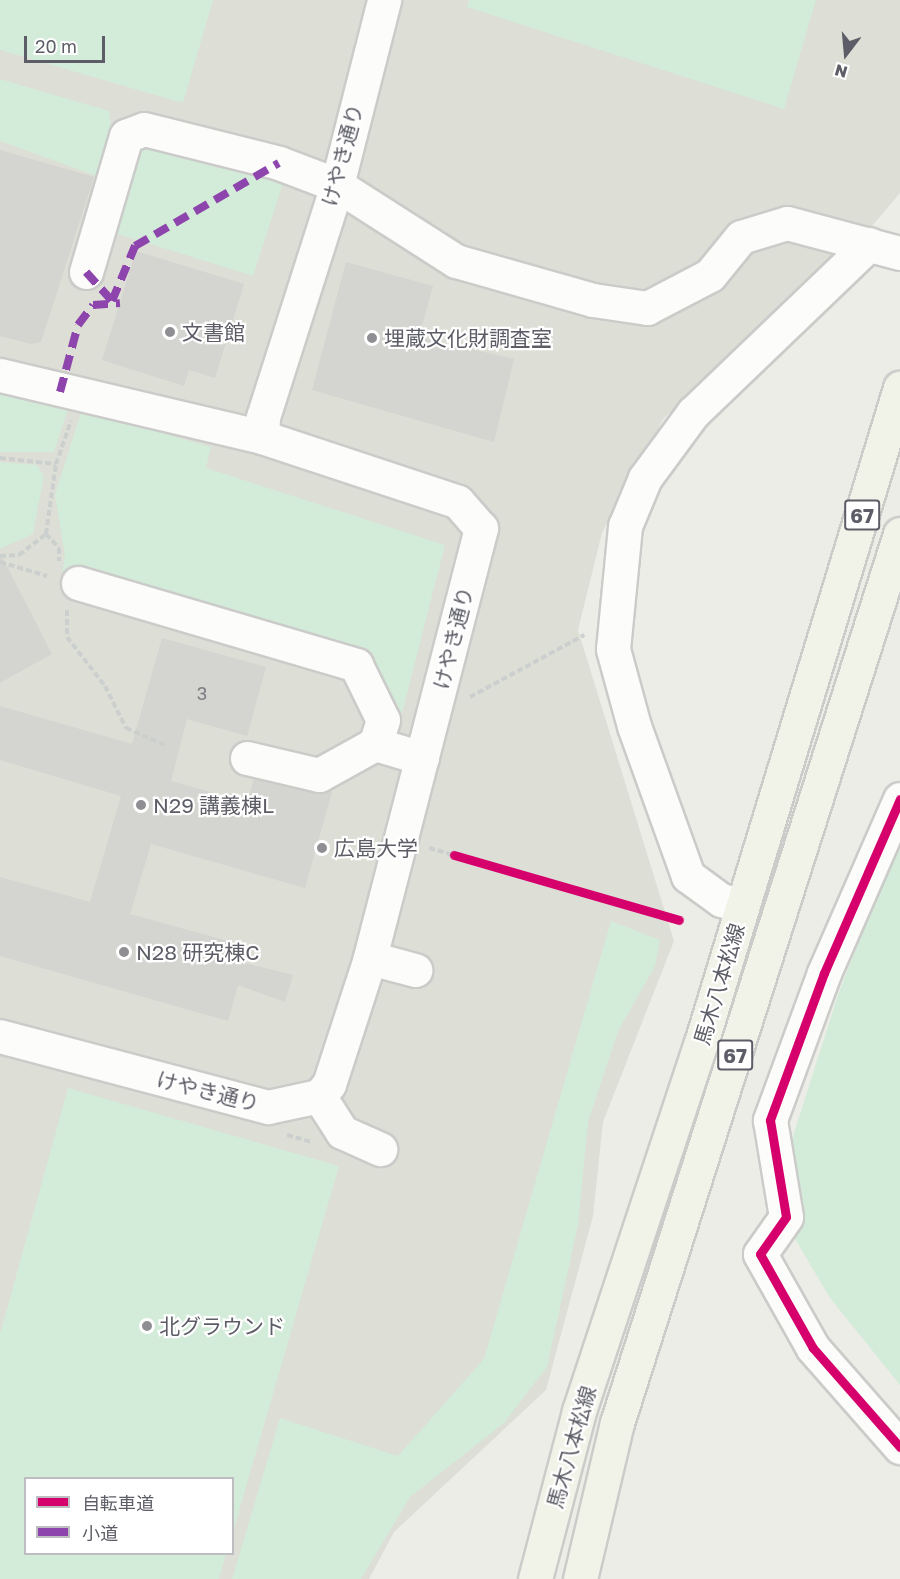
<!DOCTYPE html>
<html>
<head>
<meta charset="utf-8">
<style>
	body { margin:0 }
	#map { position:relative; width:900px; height:1579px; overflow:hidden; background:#edede7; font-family:"Golos Text","Noto Sans JP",sans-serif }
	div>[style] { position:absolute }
	.education>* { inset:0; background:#ddded5 }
	.green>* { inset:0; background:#d3ebd9 }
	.building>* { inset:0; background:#d4d4d0 }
	.path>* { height:4px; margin-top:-2px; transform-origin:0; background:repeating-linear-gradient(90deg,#cbcfce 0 6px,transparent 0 9px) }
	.roads { filter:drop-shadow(2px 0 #cbcbca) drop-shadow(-2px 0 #cbcbca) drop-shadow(0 2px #cbcbca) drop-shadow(0 -2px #cbcbca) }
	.minor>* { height:33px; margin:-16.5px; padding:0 16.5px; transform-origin:16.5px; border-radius:16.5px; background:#fcfcfb }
	.major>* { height:33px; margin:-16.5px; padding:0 16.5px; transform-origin:16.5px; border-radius:16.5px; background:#f1f3e8 }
	.quiet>* { height:8px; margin-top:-4px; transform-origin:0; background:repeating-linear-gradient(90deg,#8e44ad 0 15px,transparent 0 23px) }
	.cycleway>* { height:9px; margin:-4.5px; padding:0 4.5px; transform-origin:4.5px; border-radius:4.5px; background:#d6006c }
	.dots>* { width:16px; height:16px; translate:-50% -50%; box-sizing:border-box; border:3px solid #fff; border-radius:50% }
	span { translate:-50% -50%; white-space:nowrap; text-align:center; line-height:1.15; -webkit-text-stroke:4.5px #fff; paint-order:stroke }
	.number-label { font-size:18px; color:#7b7c82 }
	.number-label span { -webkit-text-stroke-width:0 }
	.shield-label span { padding:2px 4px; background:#fff; border:2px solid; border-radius:4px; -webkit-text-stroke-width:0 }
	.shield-label { font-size:20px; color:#5c5d66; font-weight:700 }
	.street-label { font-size:21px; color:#5c5d66 }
	.poi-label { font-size:21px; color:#5c5d66 }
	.left { translate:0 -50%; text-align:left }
	.legend { position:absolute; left:24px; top:1477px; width:210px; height:78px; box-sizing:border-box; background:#fff; border:2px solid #bebec2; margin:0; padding:8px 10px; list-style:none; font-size:18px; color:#5c5d66 }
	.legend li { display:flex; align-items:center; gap:12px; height:30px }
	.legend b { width:30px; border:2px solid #bebec2 }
	.north { position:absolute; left:816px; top:24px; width:60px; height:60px; -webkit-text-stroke:4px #fff; paint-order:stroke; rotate:196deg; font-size:16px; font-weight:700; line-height:24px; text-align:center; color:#5c5d66 }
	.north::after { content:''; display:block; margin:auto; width:21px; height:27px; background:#5c5d66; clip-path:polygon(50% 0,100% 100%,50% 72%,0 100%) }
	.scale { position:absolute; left:24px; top:36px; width:81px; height:27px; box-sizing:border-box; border:3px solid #5c5d66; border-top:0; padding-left:8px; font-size:18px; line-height:21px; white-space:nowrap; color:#5c5d66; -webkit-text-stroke:4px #fff; paint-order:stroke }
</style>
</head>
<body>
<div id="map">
	<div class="education">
		<div style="clip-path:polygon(evenodd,0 0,900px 0,900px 193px,838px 266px,787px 303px,664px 418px,602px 533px,578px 630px,674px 941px,603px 1122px,593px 1216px,546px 1390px,394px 1532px,369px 1579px,0 1579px,0 0,26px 1478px,232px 1478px,232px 1554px,26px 1554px,26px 1478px)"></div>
	</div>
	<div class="green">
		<div style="clip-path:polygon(0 0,213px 0,183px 103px,0 50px)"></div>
		<div style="clip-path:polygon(469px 0,816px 0,784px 109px,467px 7px)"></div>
		<div style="clip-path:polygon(0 79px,109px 111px,115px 151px,105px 179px,0 141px)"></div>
		<div style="clip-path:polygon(133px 142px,285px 177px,253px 276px,115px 233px,109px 225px)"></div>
		<div style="clip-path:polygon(0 385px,69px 406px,54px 452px,0 452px)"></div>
		<div style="clip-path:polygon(82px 409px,211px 447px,206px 468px,445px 545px,398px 729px,362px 665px,62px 574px,65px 556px,55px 495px)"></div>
		<div style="clip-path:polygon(0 462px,37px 465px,44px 476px,33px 534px,0 549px)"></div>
		<div style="clip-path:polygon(900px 837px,900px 1385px,830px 1298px,794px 1237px,786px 1158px,839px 992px)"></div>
		<div style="clip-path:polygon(611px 921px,660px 940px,655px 966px,618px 1031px,588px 1122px,578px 1225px,547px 1367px,504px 1423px,410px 1497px,361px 1579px,232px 1579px,280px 1418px,398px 1456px,484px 1359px)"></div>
		<div style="clip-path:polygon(68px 1088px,339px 1166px,233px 1532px,232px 1478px,26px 1478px,26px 1554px,226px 1554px,219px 1579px,0 1579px,0 1334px)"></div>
	</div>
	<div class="building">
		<div style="clip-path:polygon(0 150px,94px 177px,41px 342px,31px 344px,0 336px)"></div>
		<div style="clip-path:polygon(136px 251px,244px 284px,215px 378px,189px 370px,184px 386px,102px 360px)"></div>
		<div style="clip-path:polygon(346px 262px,433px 286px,419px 337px,514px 359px,494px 442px,312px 390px)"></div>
		<div style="clip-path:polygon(0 553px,52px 654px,0 683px)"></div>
		<div style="clip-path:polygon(162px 638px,266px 667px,247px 736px,187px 719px,171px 781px,247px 802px,254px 779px,332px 792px,305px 888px,151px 844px,130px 914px,249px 947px,245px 963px,293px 975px,285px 1002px,238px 985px,228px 1021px,0 956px,0 877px,90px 902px,121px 796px,0 760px,0 706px,132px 744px)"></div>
	</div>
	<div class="path">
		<div style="left:0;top:458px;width:56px;rotate:6.1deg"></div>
		<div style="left:46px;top:534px;width:19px;rotate:47deg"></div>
		<div style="left:59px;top:548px;width:13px;rotate:90deg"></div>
		<div style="left:0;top:556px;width:19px;rotate:-3deg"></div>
		<div style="left:19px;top:555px;width:34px;rotate:-38deg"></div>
		<div style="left:46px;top:534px;width:71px;rotate:-81.9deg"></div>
		<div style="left:56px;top:464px;width:46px;rotate:-70.8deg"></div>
		<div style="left:0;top:562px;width:49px;rotate:16.6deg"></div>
		<div style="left:67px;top:610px;width:27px;rotate:90deg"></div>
		<div style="left:67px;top:637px;width:62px;rotate:52.2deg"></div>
		<div style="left:105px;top:686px;width:47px;rotate:63.4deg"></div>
		<div style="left:126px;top:728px;width:43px;rotate:23.6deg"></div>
		<div style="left:470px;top:697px;width:130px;rotate:-28.5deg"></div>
		<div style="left:429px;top:848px;width:26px;rotate:16deg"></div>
		<div style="left:287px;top:1135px;width:26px;rotate:16deg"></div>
	</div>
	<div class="roads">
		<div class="minor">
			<div style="left:86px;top:272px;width:142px;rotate:-73.6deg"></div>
			<div style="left:126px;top:136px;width:19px;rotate:-21deg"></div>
			<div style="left:144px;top:129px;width:139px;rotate:14.1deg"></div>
			<div style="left:279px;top:163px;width:62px;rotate:20.8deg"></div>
			<div style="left:337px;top:185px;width:141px;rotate:32.6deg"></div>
			<div style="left:456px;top:261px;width:142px;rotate:15.9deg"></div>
			<div style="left:593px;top:300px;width:55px;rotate:8.4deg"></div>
			<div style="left:647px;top:308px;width:71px;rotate:-27.6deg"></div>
			<div style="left:710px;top:275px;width:49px;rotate:-50.8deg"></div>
			<div style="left:741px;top:237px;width:48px;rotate:-16.9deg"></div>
			<div style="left:787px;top:223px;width:117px;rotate:14.9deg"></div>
			<div style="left:0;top:375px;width:269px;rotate:13.3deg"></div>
			<div style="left:262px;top:437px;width:206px;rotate:18.3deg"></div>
			<div style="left:458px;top:502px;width:35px;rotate:49deg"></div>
			<div style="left:481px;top:528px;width:444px;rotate:104.5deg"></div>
			<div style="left:370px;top:958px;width:133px;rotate:108deg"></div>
			<div style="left:329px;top:1084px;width:16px;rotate:130deg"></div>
			<div style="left:319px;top:1096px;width:52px;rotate:167.8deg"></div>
			<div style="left:268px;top:1107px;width:277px;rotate:-165.2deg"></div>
			<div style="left:262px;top:437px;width:20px;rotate:-87deg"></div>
			<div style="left:263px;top:417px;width:244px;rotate:-72.3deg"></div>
			<div style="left:337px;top:185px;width:191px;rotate:-75.7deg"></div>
			<div style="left:78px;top:583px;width:290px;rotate:16.4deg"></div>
			<div style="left:356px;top:665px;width:61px;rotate:63.9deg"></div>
			<div style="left:383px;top:720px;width:25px;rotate:108deg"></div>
			<div style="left:247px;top:758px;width:74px;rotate:13.3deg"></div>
			<div style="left:319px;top:775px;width:64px;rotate:-29deg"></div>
			<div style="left:375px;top:744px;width:49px;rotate:16.6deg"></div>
			<div style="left:900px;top:799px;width:190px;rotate:113.6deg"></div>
			<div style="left:824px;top:973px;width:157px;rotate:110.2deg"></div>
			<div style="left:770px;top:1120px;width:98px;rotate:80.6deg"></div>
			<div style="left:786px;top:1217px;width:45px;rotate:125.1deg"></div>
			<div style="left:760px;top:1254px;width:108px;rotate:60.6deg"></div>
			<div style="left:813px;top:1348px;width:132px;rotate:48.7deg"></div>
			<div style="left:742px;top:906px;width:22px;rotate:-164deg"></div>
			<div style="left:721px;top:900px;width:41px;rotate:-144deg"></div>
			<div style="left:688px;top:876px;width:159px;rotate:-109.8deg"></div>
			<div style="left:634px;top:726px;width:80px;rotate:-105.3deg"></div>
			<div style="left:613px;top:649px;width:124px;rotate:-84.4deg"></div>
			<div style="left:625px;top:526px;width:52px;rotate:-67.4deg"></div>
			<div style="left:645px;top:478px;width:81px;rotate:-53.6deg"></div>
			<div style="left:693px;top:413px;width:244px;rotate:-43.8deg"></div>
			<div style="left:370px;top:958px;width:47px;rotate:14.9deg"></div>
			<div style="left:319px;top:1096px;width:43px;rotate:57.4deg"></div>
			<div style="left:342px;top:1132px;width:42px;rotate:24.1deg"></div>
		</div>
		<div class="major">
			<div style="left:535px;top:1579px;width:174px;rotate:-75.3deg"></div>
			<div style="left:579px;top:1411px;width:388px;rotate:-71.7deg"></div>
			<div style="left:701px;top:1043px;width:685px;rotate:-73.1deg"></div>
			<div style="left:580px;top:1579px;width:160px;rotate:-76.7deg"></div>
			<div style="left:617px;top:1423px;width:933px;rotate:-72.34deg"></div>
		</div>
	</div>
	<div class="quiet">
		<div style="left:86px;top:272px;width:39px;rotate:48deg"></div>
		<div style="left:112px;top:301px;width:60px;rotate:-67.3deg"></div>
		<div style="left:135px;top:246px;width:166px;rotate:-30deg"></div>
		<div style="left:60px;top:392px;width:69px;rotate:-75deg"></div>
		<div style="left:78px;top:325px;width:25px;rotate:-53deg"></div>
		<div style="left:93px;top:305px;width:27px;rotate:-4deg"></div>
	</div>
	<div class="cycleway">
		<div style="left:900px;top:799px;width:190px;rotate:113.6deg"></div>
		<div style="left:824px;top:973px;width:157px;rotate:110.2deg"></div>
		<div style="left:770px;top:1120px;width:98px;rotate:80.6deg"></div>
		<div style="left:786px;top:1217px;width:45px;rotate:125.1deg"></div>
		<div style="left:760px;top:1254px;width:108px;rotate:60.6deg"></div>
		<div style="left:813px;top:1348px;width:132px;rotate:48.7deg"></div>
		<div style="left:454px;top:855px;width:234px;rotate:16.1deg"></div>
	</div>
	<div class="dots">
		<div style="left:170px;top:332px;background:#8f8f93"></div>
		<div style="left:372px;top:338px;background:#8f8f93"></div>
		<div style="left:141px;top:805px;background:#8f8f93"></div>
		<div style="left:322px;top:848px;background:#8f8f93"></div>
		<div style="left:124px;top:952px;background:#8f8f93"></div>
		<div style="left:147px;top:1326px;background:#8f8f93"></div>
	</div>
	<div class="number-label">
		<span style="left:202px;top:693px">3</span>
	</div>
	<div class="shield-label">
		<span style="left:862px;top:515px">67</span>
		<span style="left:735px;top:1055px">67</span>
	</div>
	<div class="street-label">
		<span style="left:342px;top:155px;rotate:-75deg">けやき通り</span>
		<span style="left:453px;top:638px;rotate:-76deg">けやき通り</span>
		<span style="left:719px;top:984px;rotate:-73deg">馬木八本松線</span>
		<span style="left:208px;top:1091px;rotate:14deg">けやき通り</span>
		<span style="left:571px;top:1447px;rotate:-74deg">馬木八本松線</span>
	</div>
	<div class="poi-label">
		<span class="left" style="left:182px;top:332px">文書館</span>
		<span class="left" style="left:384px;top:338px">埋蔵文化財調査室</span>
		<span class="left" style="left:153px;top:805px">N29 講義棟L</span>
		<span class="left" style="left:334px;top:848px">広島大学</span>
		<span class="left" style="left:136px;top:952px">N28 研究棟C</span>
		<span class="left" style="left:159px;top:1326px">北グラウンド</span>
	</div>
	<ul class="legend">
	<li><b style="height:8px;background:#d6006c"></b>自転車道</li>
	<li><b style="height:8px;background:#8e44ad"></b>小道</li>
	</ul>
	<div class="north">N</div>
	<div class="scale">20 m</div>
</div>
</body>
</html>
